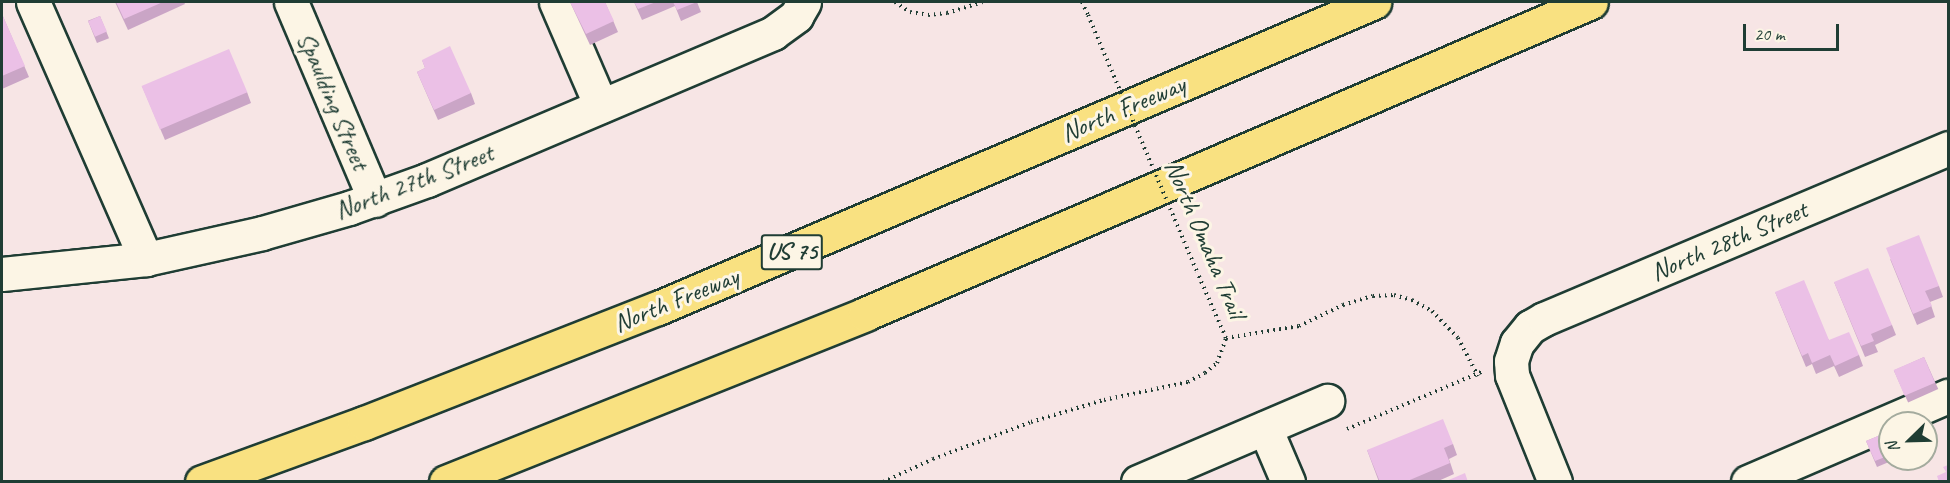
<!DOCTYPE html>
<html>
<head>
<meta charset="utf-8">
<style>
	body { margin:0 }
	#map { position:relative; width:1950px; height:483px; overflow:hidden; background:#f7e5e5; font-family:Caveat,sans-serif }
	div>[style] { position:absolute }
	.path>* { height:4px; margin-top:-2px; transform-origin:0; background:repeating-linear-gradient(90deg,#1f3d34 0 1.5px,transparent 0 6px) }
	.roads { filter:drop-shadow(2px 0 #1f3d34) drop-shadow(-2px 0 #1f3d34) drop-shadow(0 2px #1f3d34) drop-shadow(0 -2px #1f3d34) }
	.minor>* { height:33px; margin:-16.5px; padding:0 16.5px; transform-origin:16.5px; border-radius:16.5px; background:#fcf5e5 }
	.highway>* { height:33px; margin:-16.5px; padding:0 16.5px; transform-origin:16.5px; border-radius:16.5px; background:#f9e181 }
	.path-bridge>* { height:4px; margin-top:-2px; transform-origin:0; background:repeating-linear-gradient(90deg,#1f3d34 0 1.5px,transparent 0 6px) }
	.wall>* { inset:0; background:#caa5c6; transform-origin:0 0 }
	.building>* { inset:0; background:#ebc0e6; transform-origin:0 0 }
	span { translate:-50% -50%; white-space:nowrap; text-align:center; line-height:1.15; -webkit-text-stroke:6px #fcf5e5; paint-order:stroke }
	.shield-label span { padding:2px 4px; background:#fcf5e5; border:2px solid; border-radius:4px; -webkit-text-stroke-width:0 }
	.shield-label { font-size:24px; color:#1f3d34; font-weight:700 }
	.street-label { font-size:26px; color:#1f3d34 }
	.frame { position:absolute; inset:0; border:3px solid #1f3d34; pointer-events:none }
	.north { position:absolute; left:1878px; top:411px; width:60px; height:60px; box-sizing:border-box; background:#fcf5e5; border:2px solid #a4ab9e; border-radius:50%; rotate:247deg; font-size:16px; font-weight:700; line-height:24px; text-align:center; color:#1f3d34 }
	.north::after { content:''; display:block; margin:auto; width:21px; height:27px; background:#1f3d34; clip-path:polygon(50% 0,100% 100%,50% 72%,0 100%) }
	.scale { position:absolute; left:1743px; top:24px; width:96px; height:27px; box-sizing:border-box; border:3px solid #1f3d34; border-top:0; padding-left:8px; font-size:18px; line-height:21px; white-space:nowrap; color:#1f3d34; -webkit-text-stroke:4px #fcf5e5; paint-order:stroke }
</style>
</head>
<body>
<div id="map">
	<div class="path">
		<div style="left:895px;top:2px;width:18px;rotate:34deg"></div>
		<div style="left:910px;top:12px;width:18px;rotate:9deg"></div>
		<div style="left:928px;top:15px;width:19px;rotate:-6deg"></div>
		<div style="left:947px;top:13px;width:37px;rotate:-17deg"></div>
		<div style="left:1082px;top:2px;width:14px;rotate:65deg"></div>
		<div style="left:1226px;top:338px;width:74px;rotate:-9.3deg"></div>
		<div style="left:1299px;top:326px;width:49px;rotate:-25.5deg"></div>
		<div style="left:1343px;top:305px;width:31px;rotate:-17deg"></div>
		<div style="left:1373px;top:296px;width:21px;rotate:-3deg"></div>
		<div style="left:1394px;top:295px;width:19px;rotate:16deg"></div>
		<div style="left:1412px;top:300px;width:23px;rotate:29deg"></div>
		<div style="left:1432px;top:311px;width:37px;rotate:46deg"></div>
		<div style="left:1458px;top:338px;width:43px;rotate:62.2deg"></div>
		<div style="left:1347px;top:429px;width:146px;rotate:-23deg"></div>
		<div style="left:883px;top:482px;width:55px;rotate:-24.7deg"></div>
		<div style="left:933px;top:459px;width:105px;rotate:-20.7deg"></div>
		<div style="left:1031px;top:422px;width:76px;rotate:-16.8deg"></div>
		<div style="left:1104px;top:400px;width:86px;rotate:-12.1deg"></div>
		<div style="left:1188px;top:382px;width:19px;rotate:-28deg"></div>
		<div style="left:1205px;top:373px;width:16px;rotate:-40deg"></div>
		<div style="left:1217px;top:363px;width:27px;rotate:-70deg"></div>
		<div style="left:1226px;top:338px;width:72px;rotate:-113.7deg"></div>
	</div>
	<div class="roads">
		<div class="minor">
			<div style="left:33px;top:2px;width:281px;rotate:66.3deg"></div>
			<div style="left:291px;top:2px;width:215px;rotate:67deg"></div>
			<div style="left:556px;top:2px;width:113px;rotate:66.6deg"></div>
			<div style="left:2px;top:274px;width:145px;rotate:-5.9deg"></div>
			<div style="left:146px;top:259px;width:119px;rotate:-12.6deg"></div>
			<div style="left:262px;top:233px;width:91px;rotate:-16deg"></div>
			<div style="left:349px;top:208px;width:83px;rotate:-19.7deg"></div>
			<div style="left:427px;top:180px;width:376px;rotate:-23deg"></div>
			<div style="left:773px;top:33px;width:29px;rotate:-36deg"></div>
			<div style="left:796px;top:16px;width:16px;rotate:-60deg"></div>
			<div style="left:1265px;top:428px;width:59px;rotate:66.9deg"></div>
			<div style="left:1138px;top:482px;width:206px;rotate:-23.2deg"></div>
			<div style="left:1555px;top:482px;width:115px;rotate:-111.9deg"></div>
			<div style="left:1512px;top:375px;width:14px;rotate:-94deg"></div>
			<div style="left:1511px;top:361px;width:19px;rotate:-72deg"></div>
			<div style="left:1517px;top:343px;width:21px;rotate:-51deg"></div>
			<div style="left:1530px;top:327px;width:16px;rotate:-30deg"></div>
			<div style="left:1544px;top:319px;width:439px;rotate:-22.9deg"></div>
			<div style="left:1748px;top:482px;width:218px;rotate:-23.3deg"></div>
		</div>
		<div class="highway">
			<div style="left:202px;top:482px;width:172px;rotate:-20deg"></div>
			<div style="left:364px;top:423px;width:316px;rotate:-21.4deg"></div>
			<div style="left:658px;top:308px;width:779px;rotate:-23.14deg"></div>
			<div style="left:446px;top:482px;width:451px;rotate:-21.8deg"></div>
			<div style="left:865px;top:314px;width:790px;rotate:-23.26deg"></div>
		</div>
	</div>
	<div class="path-bridge">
		<div style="left:1088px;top:15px;width:279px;rotate:67deg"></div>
	</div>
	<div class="wall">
		<div style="clip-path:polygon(115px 2px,184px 2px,185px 4px,128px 30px)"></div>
		<div style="clip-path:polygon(570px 2px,605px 2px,618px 32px,590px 45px)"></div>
		<div style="clip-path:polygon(634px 2px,697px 2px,701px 12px,681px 21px,675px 6px,642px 20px)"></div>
		<div style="clip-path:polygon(2px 14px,29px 77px,2px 89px)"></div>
		<div style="left:100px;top:16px;width:24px;height:13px;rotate:68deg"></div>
		<div style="clip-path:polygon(422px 60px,471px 93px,475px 104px,438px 120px,417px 72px,425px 68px)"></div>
		<div style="clip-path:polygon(142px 86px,247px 92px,251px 103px,165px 140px)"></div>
		<div style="clip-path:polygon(1890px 259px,1939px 286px,1943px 297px,1930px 302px,1935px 317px,1917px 325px)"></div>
		<div style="clip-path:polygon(1834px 282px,1892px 325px,1896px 335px,1875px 345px,1878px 352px,1865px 357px)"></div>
		<div style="clip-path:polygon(1775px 292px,1829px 340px,1859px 355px,1863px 366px,1839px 377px,1834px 366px,1816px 374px,1812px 364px,1806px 367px)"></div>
		<div style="left:1924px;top:357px;width:35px;height:33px;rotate:66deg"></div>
		<div style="clip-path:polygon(1890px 431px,1890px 459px,1896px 459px,1877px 467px,1866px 441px)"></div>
		<div style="clip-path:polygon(1453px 444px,1457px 455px,1449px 459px,1454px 474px,1436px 482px,1379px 482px,1367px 450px)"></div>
	</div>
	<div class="building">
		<div style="clip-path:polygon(116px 2px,163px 2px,124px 19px)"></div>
		<div style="clip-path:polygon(570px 2px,605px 2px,614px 21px,586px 34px)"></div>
		<div style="clip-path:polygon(634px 2px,656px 2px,638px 9px)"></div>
		<div style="clip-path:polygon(673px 2px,697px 2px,677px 10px)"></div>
		<div style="clip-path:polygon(2px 14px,25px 66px,2px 76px)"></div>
		<div style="left:100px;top:16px;width:17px;height:13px;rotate:66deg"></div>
		<div style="clip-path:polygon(450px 46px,471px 93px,434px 110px,417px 72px,425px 68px,422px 60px)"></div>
		<div style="left:229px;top:49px;width:47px;height:95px;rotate:67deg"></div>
		<div style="clip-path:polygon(1919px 235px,1939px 286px,1925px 291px,1932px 306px,1913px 314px,1886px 248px)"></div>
		<div style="clip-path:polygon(1868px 268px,1892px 325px,1871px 334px,1874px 341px,1861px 346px,1834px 282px)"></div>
		<div style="clip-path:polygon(1804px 280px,1829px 340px,1849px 332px,1859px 355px,1835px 366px,1830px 355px,1812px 363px,1808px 353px,1802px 356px,1775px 292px)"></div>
		<div style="left:1924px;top:357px;width:28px;height:33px;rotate:67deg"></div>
		<div style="clip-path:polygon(1443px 419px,1453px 444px,1444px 448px,1450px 463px,1405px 482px,1380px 482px,1367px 450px)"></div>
		<div style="clip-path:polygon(1890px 431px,1890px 455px,1875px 461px,1866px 441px)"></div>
		<div style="clip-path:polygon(1948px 465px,1948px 482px,1939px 482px,1937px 476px,1946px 472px,1943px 467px)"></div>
		<div style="clip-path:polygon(1465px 473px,1468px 482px,1444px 482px)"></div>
	</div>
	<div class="shield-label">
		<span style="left:792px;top:252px">US 75</span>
	</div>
	<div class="street-label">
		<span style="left:333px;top:101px;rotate:67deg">Spaulding Street</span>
		<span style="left:1123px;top:109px;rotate:-23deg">North Freeway</span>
		<span style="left:414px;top:182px;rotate:-21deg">North 27th Street</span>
		<span style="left:1205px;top:239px;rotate:67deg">North Omaha Trail</span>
		<span style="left:1729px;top:241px;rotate:-23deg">North 28th Street</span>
		<span style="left:676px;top:300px;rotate:-22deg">North Freeway</span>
	</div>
	<div class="frame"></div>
	<div class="north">N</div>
	<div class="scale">20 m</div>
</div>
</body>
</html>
